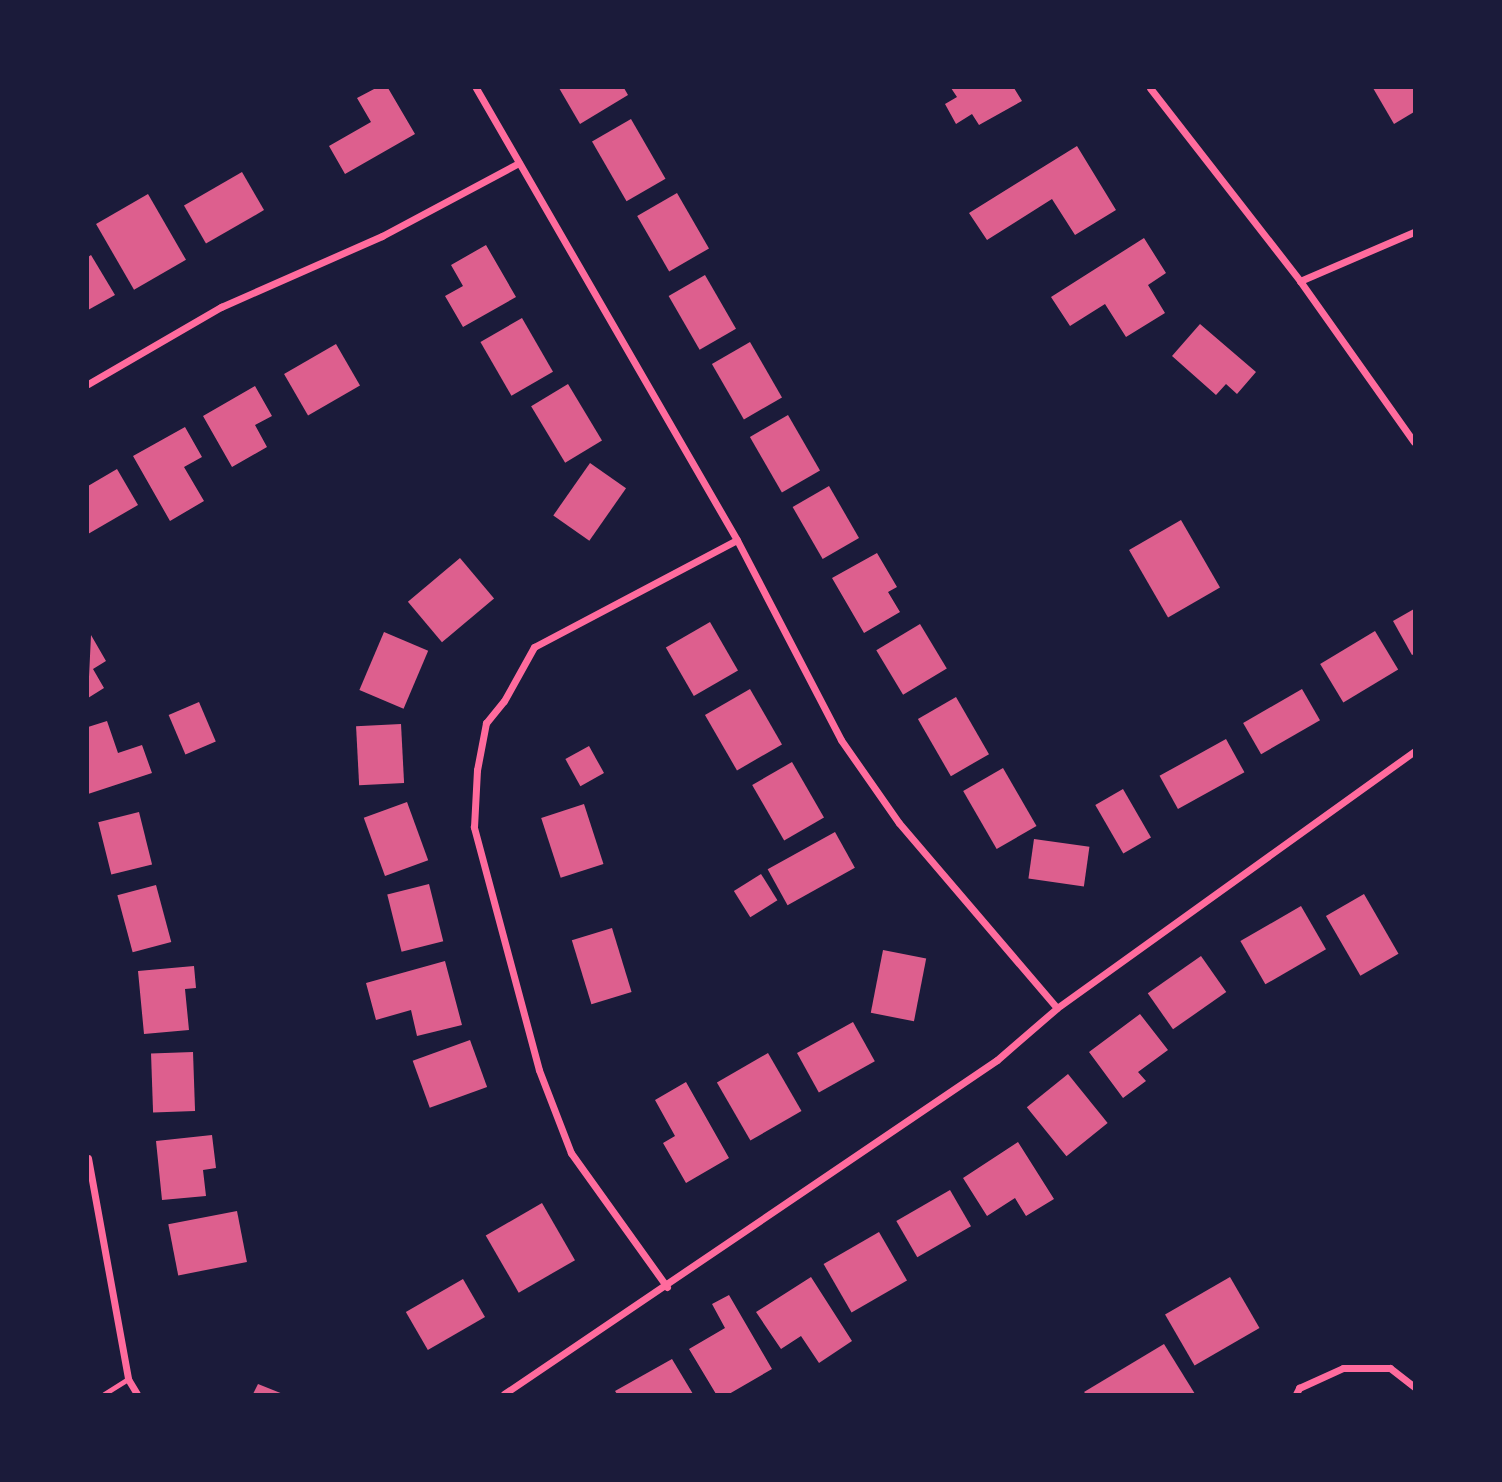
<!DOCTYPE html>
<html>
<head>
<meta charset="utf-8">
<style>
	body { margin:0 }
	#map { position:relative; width:1502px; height:1482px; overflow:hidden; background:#1b1b3a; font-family:"PT Sans Narrow",sans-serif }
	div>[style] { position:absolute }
	.building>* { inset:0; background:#dd5f8e; transform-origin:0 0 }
	.service>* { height:5px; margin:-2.5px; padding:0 2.5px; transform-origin:2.5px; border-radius:2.5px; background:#ff6b9d }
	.minor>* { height:7px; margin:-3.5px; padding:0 3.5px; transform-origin:3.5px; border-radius:3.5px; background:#ff6b9d }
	span { translate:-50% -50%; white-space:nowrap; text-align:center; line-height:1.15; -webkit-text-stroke:6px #1b1b3a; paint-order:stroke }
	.frame { position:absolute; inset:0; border:89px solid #1b1b3a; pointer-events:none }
</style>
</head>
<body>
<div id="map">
	<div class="building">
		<div style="clip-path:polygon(376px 88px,388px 88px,415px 134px,345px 174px,329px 146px,371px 122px,357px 98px)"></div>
		<div style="clip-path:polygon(559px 88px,624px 88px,628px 95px,580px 124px)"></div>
		<div style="clip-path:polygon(951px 88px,1014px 88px,1022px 101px,979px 125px,972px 114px,956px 124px,945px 104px,957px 97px)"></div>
		<div style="clip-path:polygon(1373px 88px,1414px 88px,1414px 112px,1394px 124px)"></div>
		<div style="left:631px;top:119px;width:69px;height:45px;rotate:60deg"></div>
		<div style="clip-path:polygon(1077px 146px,1116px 210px,1075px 235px,1052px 199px,987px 240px,969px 213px)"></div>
		<div style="left:242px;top:172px;width:44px;height:67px;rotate:60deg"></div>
		<div style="left:677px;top:193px;width:64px;height:46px;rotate:60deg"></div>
		<div style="left:148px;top:194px;width:76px;height:60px;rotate:60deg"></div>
		<div style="clip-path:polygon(1144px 238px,1166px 273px,1148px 285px,1165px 313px,1126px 337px,1105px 304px,1070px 326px,1051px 297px)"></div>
		<div style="clip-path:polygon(486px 245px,516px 297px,463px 327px,445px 296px,463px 286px,451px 265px)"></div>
		<div style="clip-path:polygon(91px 255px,115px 295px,88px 310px,88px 257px)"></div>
		<div style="left:705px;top:275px;width:62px;height:42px;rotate:60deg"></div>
		<div style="left:522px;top:318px;width:62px;height:48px;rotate:60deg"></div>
		<div style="clip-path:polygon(1200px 324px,1256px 372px,1237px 394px,1226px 384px,1216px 395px,1172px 356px)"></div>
		<div style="left:750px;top:342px;width:64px;height:44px;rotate:60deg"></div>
		<div style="left:336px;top:344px;width:48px;height:60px;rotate:60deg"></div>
		<div style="left:568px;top:384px;width:66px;height:43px;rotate:59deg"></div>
		<div style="clip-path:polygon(255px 386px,272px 416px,255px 425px,267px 447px,232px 467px,203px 416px)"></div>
		<div style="left:788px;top:415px;width:64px;height:44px;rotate:60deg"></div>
		<div style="clip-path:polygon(185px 427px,202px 457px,184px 467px,204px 501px,170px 521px,133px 456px)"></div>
		<div style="left:590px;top:463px;width:44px;height:64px;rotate:35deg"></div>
		<div style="clip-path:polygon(117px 469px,138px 505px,88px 534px,88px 486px)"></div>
		<div style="left:829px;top:486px;width:60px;height:42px;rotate:60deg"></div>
		<div style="left:1181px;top:520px;width:78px;height:60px;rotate:60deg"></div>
		<div style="clip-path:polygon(877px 553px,897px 587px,888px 592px,900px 612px,864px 633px,832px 578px)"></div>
		<div style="left:460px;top:558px;width:53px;height:68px;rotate:50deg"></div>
		<div style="clip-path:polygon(1414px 609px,1414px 654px,1412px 655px,1393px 621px)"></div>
		<div style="left:710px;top:622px;width:56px;height:51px;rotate:60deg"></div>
		<div style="left:920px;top:624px;width:52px;height:51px;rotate:59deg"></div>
		<div style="left:1375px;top:631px;width:45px;height:64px;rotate:59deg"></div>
		<div style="left:384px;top:632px;width:48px;height:63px;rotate:23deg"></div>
		<div style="clip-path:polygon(91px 635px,106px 661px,93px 669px,104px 688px,88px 698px)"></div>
		<div style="left:750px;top:689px;width:64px;height:52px;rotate:60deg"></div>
		<div style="left:1302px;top:689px;width:36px;height:68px;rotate:60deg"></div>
		<div style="left:956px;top:697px;width:66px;height:44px;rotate:60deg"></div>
		<div style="left:199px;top:702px;width:43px;height:33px;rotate:67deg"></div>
		<div style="clip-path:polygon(107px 721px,118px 753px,142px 745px,152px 773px,88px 794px,88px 727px)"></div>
		<div style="left:401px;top:724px;width:59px;height:45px;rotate:87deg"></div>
		<div style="left:1226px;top:739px;width:38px;height:76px;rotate:61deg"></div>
		<div style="left:589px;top:746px;width:31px;height:27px;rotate:61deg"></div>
		<div style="left:792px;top:762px;width:64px;height:46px;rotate:60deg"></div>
		<div style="left:1003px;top:768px;width:67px;height:46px;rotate:60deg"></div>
		<div style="left:1123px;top:789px;width:56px;height:32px;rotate:60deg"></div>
		<div style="left:407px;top:802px;width:62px;height:46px;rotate:70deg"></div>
		<div style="left:584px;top:804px;width:63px;height:45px;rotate:72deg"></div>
		<div style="left:139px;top:812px;width:54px;height:42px;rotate:76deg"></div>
		<div style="left:835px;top:832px;width:41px;height:77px;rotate:61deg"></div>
		<div style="left:1034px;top:839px;width:56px;height:40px;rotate:8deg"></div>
		<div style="left:761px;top:874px;width:31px;height:32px;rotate:58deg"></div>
		<div style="left:429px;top:884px;width:59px;height:43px;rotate:76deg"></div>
		<div style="left:156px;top:885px;width:59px;height:40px;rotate:75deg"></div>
		<div style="left:1364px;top:894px;width:69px;height:44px;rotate:60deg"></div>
		<div style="left:1301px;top:906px;width:50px;height:70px;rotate:60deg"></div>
		<div style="left:612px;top:928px;width:67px;height:42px;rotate:73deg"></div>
		<div style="left:883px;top:950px;width:44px;height:64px;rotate:11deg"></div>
		<div style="left:1201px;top:956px;width:44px;height:65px;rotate:55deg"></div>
		<div style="clip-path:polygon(445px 961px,462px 1025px,417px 1036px,411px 1010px,376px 1020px,366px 983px)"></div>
		<div style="clip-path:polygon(194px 966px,196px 988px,185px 989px,189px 1030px,144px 1034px,138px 971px)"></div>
		<div style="clip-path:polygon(1140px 1014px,1168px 1050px,1138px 1072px,1146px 1081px,1123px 1098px,1089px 1052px)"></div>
		<div style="left:853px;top:1022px;width:45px;height:64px;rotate:61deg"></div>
		<div style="left:470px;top:1040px;width:50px;height:61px;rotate:70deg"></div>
		<div style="left:193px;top:1052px;width:59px;height:42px;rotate:88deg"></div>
		<div style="left:768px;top:1053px;width:67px;height:59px;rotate:60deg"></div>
		<div style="left:1068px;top:1074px;width:63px;height:53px;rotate:51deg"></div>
		<div style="clip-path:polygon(686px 1082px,729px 1158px,686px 1183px,663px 1143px,675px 1136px,655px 1100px)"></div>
		<div style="clip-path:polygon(212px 1135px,216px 1168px,203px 1170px,206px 1196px,162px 1200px,156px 1141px)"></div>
		<div style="clip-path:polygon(1018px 1142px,1054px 1199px,1026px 1216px,1015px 1198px,987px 1216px,963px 1178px)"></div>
		<div style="left:950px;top:1190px;width:42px;height:62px;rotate:60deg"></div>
		<div style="left:542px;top:1203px;width:66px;height:65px;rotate:60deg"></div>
		<div style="left:237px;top:1211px;width:52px;height:70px;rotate:79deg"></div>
		<div style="left:879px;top:1232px;width:56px;height:64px;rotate:60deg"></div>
		<div style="clip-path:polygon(811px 1277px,852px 1341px,819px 1363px,801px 1336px,781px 1349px,756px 1312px)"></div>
		<div style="left:1230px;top:1277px;width:59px;height:75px;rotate:60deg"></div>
		<div style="left:463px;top:1279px;width:44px;height:66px;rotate:60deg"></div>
		<div style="clip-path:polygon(729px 1295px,772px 1369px,729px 1394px,716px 1394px,689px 1349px,725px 1328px,712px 1304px)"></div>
		<div style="clip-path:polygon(1164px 1344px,1195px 1394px,1086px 1394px,1084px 1392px)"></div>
		<div style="clip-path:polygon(672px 1359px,693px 1394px,617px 1394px,615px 1391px)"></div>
		<div style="clip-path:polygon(258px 1384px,283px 1394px,253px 1394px)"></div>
	</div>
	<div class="service">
		<div style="left:104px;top:1394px;width:28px;rotate:-32deg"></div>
	</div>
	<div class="minor">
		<div style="left:476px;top:88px;width:522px;rotate:60deg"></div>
		<div style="left:737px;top:540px;width:225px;rotate:62.5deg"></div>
		<div style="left:841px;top:740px;width:101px;rotate:55.1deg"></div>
		<div style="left:899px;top:823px;width:243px;rotate:49.5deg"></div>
		<div style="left:1150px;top:88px;width:244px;rotate:52.1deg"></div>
		<div style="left:1300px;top:281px;width:197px;rotate:54.7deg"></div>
		<div style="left:1300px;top:281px;width:124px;rotate:-23.3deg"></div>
		<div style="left:88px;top:384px;width:154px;rotate:-30.1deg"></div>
		<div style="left:221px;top:307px;width:176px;rotate:-23.8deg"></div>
		<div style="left:382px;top:236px;width:155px;rotate:-28.1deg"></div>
		<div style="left:88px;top:1158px;width:225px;rotate:79.7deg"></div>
		<div style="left:128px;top:1379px;width:17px;rotate:59deg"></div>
		<div style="left:667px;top:1287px;width:165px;rotate:-125.6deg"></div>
		<div style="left:571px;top:1153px;width:89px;rotate:-111.1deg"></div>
		<div style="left:539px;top:1070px;width:252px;rotate:-105deg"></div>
		<div style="left:474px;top:827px;width:57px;rotate:-87deg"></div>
		<div style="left:477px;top:770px;width:48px;rotate:-79.2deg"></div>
		<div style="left:486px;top:723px;width:28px;rotate:-51deg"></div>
		<div style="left:504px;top:701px;width:62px;rotate:-60.9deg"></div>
		<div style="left:534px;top:647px;width:229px;rotate:-27.8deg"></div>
		<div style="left:504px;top:1394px;width:595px;rotate:-34.12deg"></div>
		<div style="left:997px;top:1060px;width:79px;rotate:-40.9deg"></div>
		<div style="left:1057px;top:1008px;width:440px;rotate:-35.7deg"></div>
		<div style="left:1296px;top:1394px;width:7px;rotate:-63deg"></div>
		<div style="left:1299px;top:1388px;width:48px;rotate:-24.4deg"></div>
		<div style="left:1343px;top:1368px;width:47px"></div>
		<div style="left:1390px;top:1368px;width:31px;rotate:38deg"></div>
	</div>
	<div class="frame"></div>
</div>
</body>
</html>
